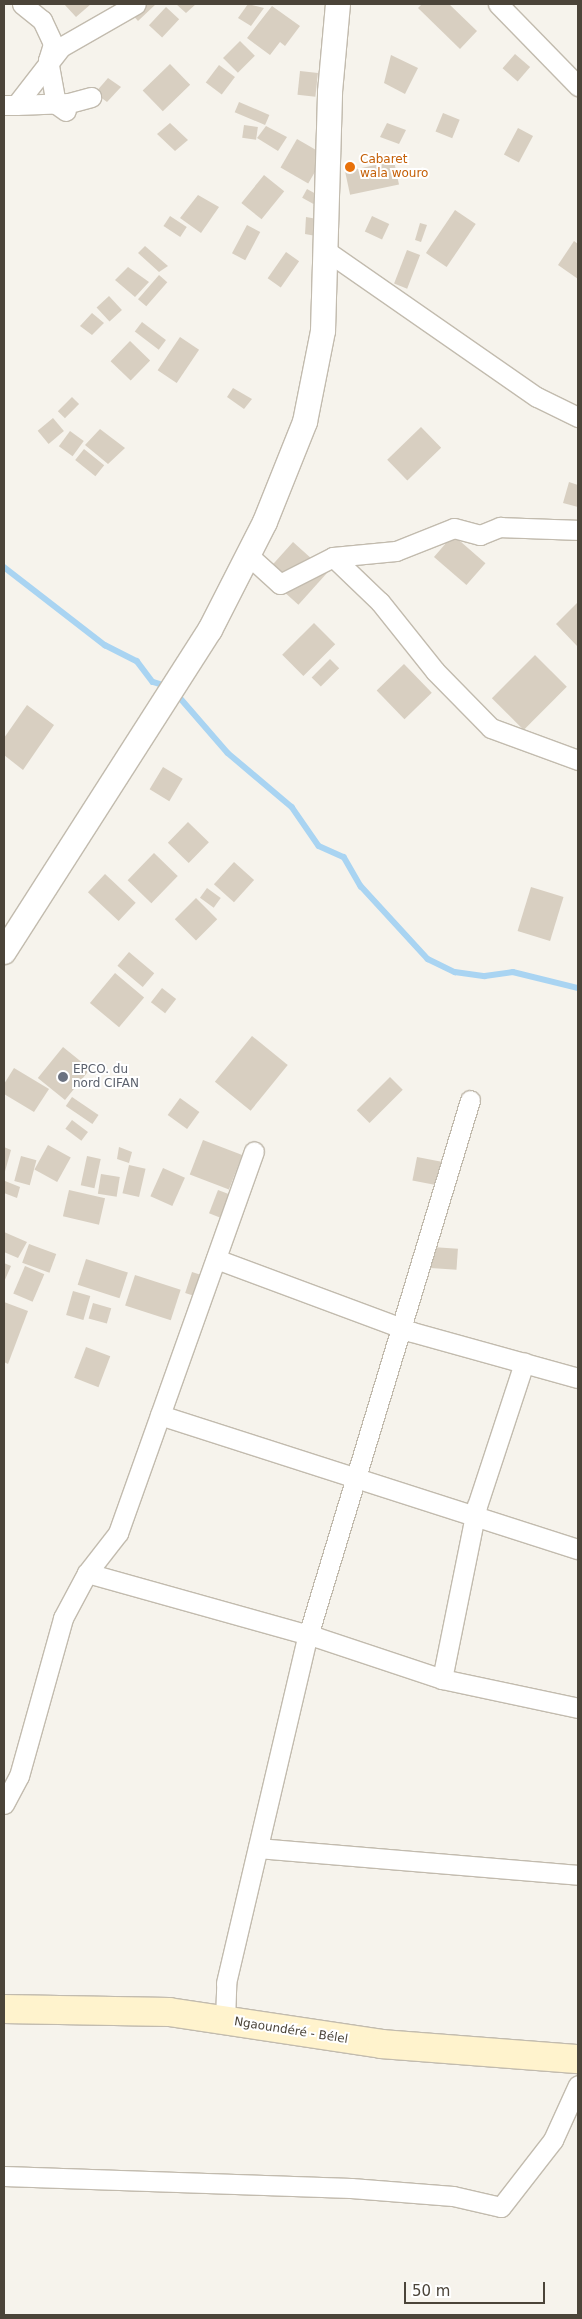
<!DOCTYPE html>
<html>
<head>
<meta charset="utf-8">
<style>
	body { margin:0 }
	#map { position:relative; width:582px; height:2319px; overflow:hidden; background:#f6f3ec; font-family:"DejaVu Sans",sans-serif }
	div>[style] { position:absolute }
	.stream>* { height:5.5px; margin:-2.75px; padding:0 2.75px; transform-origin:2.75px; border-radius:2.75px; background:#a9d4f2 }
	.building>* { inset:0; background:#d8cfc1; transform-origin:0 0 }
	.roads { filter:drop-shadow(1px 0 #c2bbae) drop-shadow(-1px 0 #c2bbae) drop-shadow(0 1px #c2bbae) drop-shadow(0 -1px #c2bbae) }
	.minor>* { height:19px; margin:-9.5px; padding:0 9.5px; transform-origin:9.5px; border-radius:9.5px; background:#fff }
	.tertiary>* { height:24px; margin:-12px; padding:0 12px; transform-origin:12px; border-radius:12px; background:#fff }
	.secondary>* { height:28px; margin:-14px; padding:0 14px; transform-origin:14px; border-radius:14px; background:#fff3cd }
	.dots>* { width:14px; height:14px; translate:-50% -50%; box-sizing:border-box; border:2px solid #fff; border-radius:50% }
	span { translate:-50% -50%; white-space:nowrap; text-align:center; line-height:1.15; -webkit-text-stroke:4px #fff; paint-order:stroke }
	.food-label { font-size:12px; color:#c56008 }
	.left { translate:0 -50%; text-align:left }
	.worship-label { font-size:12px; color:#5b616d }
	.street-label { font-size:12px; color:#4b4439 }
	.frame { position:absolute; inset:0; border:5px solid #4b4439; pointer-events:none }
	.scale { position:absolute; left:404px; top:2282px; width:141px; height:22px; box-sizing:border-box; border:2px solid #4b4439; border-top:0; padding-left:6px; font-size:15px; line-height:18px; white-space:nowrap; color:#4b4439; -webkit-text-stroke:4px #fff; paint-order:stroke }
</style>
</head>
<body>
<div id="map">
	<div class="stream">
		<div style="left:4px;top:567px;width:128px;rotate:37.7deg"></div>
		<div style="left:105px;top:645px;width:36px;rotate:27deg"></div>
		<div style="left:137px;top:661px;width:26px;rotate:53deg"></div>
		<div style="left:153px;top:682px;width:15px;rotate:16deg"></div>
		<div style="left:176px;top:693px;width:79px;rotate:49.1deg"></div>
		<div style="left:228px;top:753px;width:84px;rotate:40.2deg"></div>
		<div style="left:292px;top:807px;width:47px;rotate:55.3deg"></div>
		<div style="left:319px;top:846px;width:27px;rotate:24deg"></div>
		<div style="left:344px;top:857px;width:34px;rotate:60deg"></div>
		<div style="left:361px;top:886px;width:99px;rotate:47.5deg"></div>
		<div style="left:428px;top:959px;width:30px;rotate:26deg"></div>
		<div style="left:455px;top:972px;width:30px;rotate:8deg"></div>
		<div style="left:485px;top:976px;width:28px;rotate:-8deg"></div>
		<div style="left:513px;top:972px;width:67px;rotate:13.8deg"></div>
	</div>
	<div class="building">
		<div style="clip-path:polygon(64px 4px,91px 4px,76px 17px)"></div>
		<div style="clip-path:polygon(123px 4px,156px 4px,138px 21px)"></div>
		<div style="clip-path:polygon(176px 4px,196px 4px,186px 13px)"></div>
		<div style="clip-path:polygon(248px 4px,264px 8px,251px 26px,238px 18px)"></div>
		<div style="clip-path:polygon(422px 4px,449px 4px,477px 31px,460px 49px,418px 8px)"></div>
		<div style="clip-path:polygon(272px 6px,300px 26px,285px 46px,280px 42px,270px 55px,247px 38px)"></div>
		<div style="left:166px;top:7px;width:18px;height:25px;rotate:43deg"></div>
		<div style="left:240px;top:41px;width:21px;height:24px;rotate:45deg"></div>
		<div style="left:515px;top:54px;width:20px;height:19px;rotate:41deg"></div>
		<div style="clip-path:polygon(391px 55px,418px 68px,405px 94px,384px 83px)"></div>
		<div style="left:170px;top:64px;width:29px;height:38px;rotate:46deg"></div>
		<div style="left:219px;top:65px;width:20px;height:22px;rotate:37deg"></div>
		<div style="left:300px;top:71px;width:18px;height:24px;rotate:6deg"></div>
		<div style="clip-path:polygon(108px 78px,121px 87px,107px 102px,95px 93px)"></div>
		<div style="left:239px;top:102px;width:33px;height:11px;rotate:23deg"></div>
		<div style="left:443px;top:113px;width:18px;height:20px;rotate:22deg"></div>
		<div style="clip-path:polygon(170px 123px,188px 140px,175px 151px,157px 134px)"></div>
		<div style="clip-path:polygon(387px 123px,406px 130px,399px 144px,380px 137px)"></div>
		<div style="left:244px;top:125px;width:14px;height:13px;rotate:8deg"></div>
		<div style="clip-path:polygon(266px 126px,287px 137px,278px 151px,257px 138px)"></div>
		<div style="left:518px;top:128px;width:17px;height:30px;rotate:28deg"></div>
		<div style="left:297px;top:139px;width:32px;height:33px;rotate:30deg"></div>
		<div style="left:394px;top:161px;width:24px;height:50px;rotate:78deg"></div>
		<div style="left:264px;top:175px;width:26px;height:36px;rotate:39deg"></div>
		<div style="left:307px;top:189px;width:13px;height:10px;rotate:29deg"></div>
		<div style="clip-path:polygon(198px 195px,219px 207px,201px 233px,180px 218px)"></div>
		<div style="left:455px;top:210px;width:25px;height:52px;rotate:34deg"></div>
		<div style="left:170px;top:216px;width:20px;height:12px;rotate:33deg"></div>
		<div style="left:372px;top:216px;width:19px;height:17px;rotate:25deg"></div>
		<div style="clip-path:polygon(306px 217px,317px 219px,316px 236px,305px 234px)"></div>
		<div style="clip-path:polygon(420px 223px,427px 225px,421px 242px,415px 240px)"></div>
		<div style="left:247px;top:225px;width:15px;height:32px;rotate:28deg"></div>
		<div style="clip-path:polygon(574px 241px,578px 244px,578px 279px,558px 265px)"></div>
		<div style="clip-path:polygon(145px 246px,168px 266px,159px 272px,138px 253px)"></div>
		<div style="left:407px;top:250px;width:14px;height:36px;rotate:21deg"></div>
		<div style="left:286px;top:252px;width:16px;height:32px;rotate:35deg"></div>
		<div style="clip-path:polygon(128px 267px,149px 282px,135px 297px,115px 280px)"></div>
		<div style="left:159px;top:275px;width:11px;height:32px;rotate:41deg"></div>
		<div style="left:109px;top:296px;width:19px;height:17px;rotate:47deg"></div>
		<div style="clip-path:polygon(92px 313px,104px 323px,92px 335px,80px 326px)"></div>
		<div style="left:142px;top:322px;width:30px;height:12px;rotate:37deg"></div>
		<div style="left:180px;top:337px;width:23px;height:40px;rotate:34deg"></div>
		<div style="left:130px;top:341px;width:28px;height:28px;rotate:44deg"></div>
		<div style="clip-path:polygon(233px 388px,252px 399px,244px 409px,227px 397px)"></div>
		<div style="left:72px;top:397px;width:10px;height:20px;rotate:45deg"></div>
		<div style="left:53px;top:418px;width:17px;height:20px;rotate:50deg"></div>
		<div style="left:421px;top:427px;width:29px;height:47px;rotate:46deg"></div>
		<div style="clip-path:polygon(100px 429px,125px 448px,108px 464px,85px 445px)"></div>
		<div style="left:70px;top:431px;width:17px;height:19px;rotate:36deg"></div>
		<div style="left:84px;top:449px;width:26px;height:14px;rotate:39deg"></div>
		<div style="clip-path:polygon(569px 482px,578px 485px,578px 507px,563px 503px)"></div>
		<div style="left:453px;top:535px;width:43px;height:29px;rotate:41deg"></div>
		<div style="left:293px;top:542px;width:46px;height:43px;rotate:42deg"></div>
		<div style="clip-path:polygon(578px 602px,578px 647px,556px 624px)"></div>
		<div style="left:314px;top:623px;width:30px;height:45px;rotate:45deg"></div>
		<div style="left:535px;top:655px;width:45px;height:61px;rotate:45deg"></div>
		<div style="left:330px;top:659px;width:13px;height:26px;rotate:45deg"></div>
		<div style="left:404px;top:664px;width:40px;height:38px;rotate:46deg"></div>
		<div style="clip-path:polygon(27px 705px,54px 725px,23px 770px,4px 755px,4px 738px)"></div>
		<div style="left:163px;top:767px;width:23px;height:26px;rotate:31deg"></div>
		<div style="left:188px;top:822px;width:29px;height:29px;rotate:44deg"></div>
		<div style="left:154px;top:853px;width:33px;height:38px;rotate:44deg"></div>
		<div style="left:234px;top:862px;width:27px;height:30px;rotate:42deg"></div>
		<div style="left:105px;top:874px;width:42px;height:25px;rotate:43deg"></div>
		<div style="left:531px;top:887px;width:34px;height:46px;rotate:17deg"></div>
		<div style="left:207px;top:888px;width:17px;height:12px;rotate:36deg"></div>
		<div style="left:196px;top:898px;width:30px;height:30px;rotate:45deg"></div>
		<div style="left:129px;top:952px;width:33px;height:18px;rotate:40deg"></div>
		<div style="left:115px;top:973px;width:38px;height:39px;rotate:40deg"></div>
		<div style="left:162px;top:988px;width:18px;height:18px;rotate:38deg"></div>
		<div style="left:252px;top:1036px;width:46px;height:59px;rotate:39deg"></div>
		<div style="left:63px;top:1047px;width:35px;height:40px;rotate:39deg"></div>
		<div style="clip-path:polygon(14px 1068px,49px 1089px,34px 1112px,4px 1094px,4px 1084px)"></div>
		<div style="left:390px;top:1077px;width:18px;height:47px;rotate:45deg"></div>
		<div style="left:72px;top:1097px;width:32px;height:11px;rotate:34deg"></div>
		<div style="left:180px;top:1098px;width:24px;height:21px;rotate:36deg"></div>
		<div style="left:72px;top:1120px;width:20px;height:11px;rotate:37deg"></div>
		<div style="left:203px;top:1140px;width:42px;height:37px;rotate:21deg"></div>
		<div style="left:48px;top:1145px;width:26px;height:28px;rotate:29deg"></div>
		<div style="clip-path:polygon(4px 1147px,11px 1150px,4px 1175px)"></div>
		<div style="clip-path:polygon(119px 1147px,132px 1152px,129px 1163px,117px 1159px)"></div>
		<div style="left:21px;top:1156px;width:16px;height:26px;rotate:15deg"></div>
		<div style="left:87px;top:1156px;width:14px;height:30px;rotate:12deg"></div>
		<div style="left:417px;top:1157px;width:25px;height:24px;rotate:11deg"></div>
		<div style="left:129px;top:1165px;width:17px;height:29px;rotate:13deg"></div>
		<div style="left:163px;top:1168px;width:24px;height:31px;rotate:24deg"></div>
		<div style="left:101px;top:1174px;width:19px;height:20px;rotate:9deg"></div>
		<div style="clip-path:polygon(5px 1181px,20px 1187px,17px 1198px,4px 1193px)"></div>
		<div style="left:69px;top:1190px;width:37px;height:27px;rotate:13deg"></div>
		<div style="left:218px;top:1190px;width:17px;height:25px;rotate:21deg"></div>
		<div style="clip-path:polygon(4px 1232px,27px 1242px,18px 1258px,4px 1252px)"></div>
		<div style="left:29px;top:1244px;width:29px;height:20px;rotate:20deg"></div>
		<div style="left:432px;top:1247px;width:26px;height:21px;rotate:4deg"></div>
		<div style="left:86px;top:1259px;width:44px;height:27px;rotate:18deg"></div>
		<div style="clip-path:polygon(4px 1263px,11px 1266px,4px 1282px)"></div>
		<div style="left:25px;top:1266px;width:21px;height:30px;rotate:23deg"></div>
		<div style="left:192px;top:1272px;width:13px;height:22px;rotate:18deg"></div>
		<div style="left:135px;top:1275px;width:48px;height:32px;rotate:18deg"></div>
		<div style="left:73px;top:1291px;width:18px;height:25px;rotate:16deg"></div>
		<div style="clip-path:polygon(4px 1302px,28px 1311px,8px 1364px,4px 1362px)"></div>
		<div style="left:93px;top:1303px;width:19px;height:16px;rotate:16deg"></div>
		<div style="left:86px;top:1347px;width:26px;height:33px;rotate:21deg"></div>
	</div>
	<div class="roads">
		<div class="minor">
			<div style="left:22px;top:4px;width:26px;rotate:39deg"></div>
			<div style="left:42px;top:20px;width:26px;rotate:65deg"></div>
			<div style="left:53px;top:44px;width:17px;rotate:107deg"></div>
			<div style="left:48px;top:60px;width:45px;rotate:79.7deg"></div>
			<div style="left:56px;top:104px;width:12px;rotate:35deg"></div>
			<div style="left:498px;top:4px;width:115px;rotate:45.7deg"></div>
			<div style="left:4px;top:105px;width:12px"></div>
			<div style="left:16px;top:105px;width:73px;rotate:-52.2deg"></div>
			<div style="left:61px;top:47px;width:86px;rotate:-29.8deg"></div>
			<div style="left:16px;top:105px;width:53px;rotate:-2.2deg"></div>
			<div style="left:69px;top:103px;width:23px;rotate:-15deg"></div>
			<div style="left:328px;top:252px;width:254px;rotate:34.8deg"></div>
			<div style="left:537px;top:397px;width:46px;rotate:26deg"></div>
			<div style="left:248px;top:555px;width:43px;rotate:42.2deg"></div>
			<div style="left:280px;top:584px;width:59px;rotate:-27deg"></div>
			<div style="left:333px;top:557px;width:65px;rotate:43.8deg"></div>
			<div style="left:380px;top:602px;width:88px;rotate:51.4deg"></div>
			<div style="left:435px;top:671px;width:80px;rotate:45.5deg"></div>
			<div style="left:491px;top:728px;width:93px;rotate:20.2deg"></div>
			<div style="left:333px;top:557px;width:63px;rotate:-5.4deg"></div>
			<div style="left:396px;top:551px;width:62px;rotate:-21.6deg"></div>
			<div style="left:454px;top:528px;width:27px;rotate:15deg"></div>
			<div style="left:480px;top:535px;width:22px;rotate:-22deg"></div>
			<div style="left:500px;top:527px;width:78px;rotate:2.2deg"></div>
			<div style="left:216px;top:1259px;width:209px;rotate:20.4deg"></div>
			<div style="left:412px;top:1332px;width:172px;rotate:15.5deg"></div>
			<div style="left:160px;top:1415px;width:439px;rotate:17.8deg"></div>
			<div style="left:87px;top:1573px;width:238px;rotate:15.6deg"></div>
			<div style="left:316px;top:1637px;width:133px;rotate:18.4deg"></div>
			<div style="left:442px;top:1679px;width:139px;rotate:12deg"></div>
			<div style="left:442px;top:1679px;width:177px;rotate:-78.6deg"></div>
			<div style="left:477px;top:1506px;width:151px;rotate:-71.8deg"></div>
			<div style="left:4px;top:1804px;width:32px;rotate:-62deg"></div>
			<div style="left:19px;top:1776px;width:164px;rotate:-74.4deg"></div>
			<div style="left:63px;top:1618px;width:51px;rotate:-61.9deg"></div>
			<div style="left:87px;top:1573px;width:51px;rotate:-52.2deg"></div>
			<div style="left:118px;top:1533px;width:405px;rotate:-70.4deg"></div>
			<div style="left:258px;top:1848px;width:321px;rotate:4.8deg"></div>
			<div style="left:225px;top:2021px;width:38px;rotate:-88deg"></div>
			<div style="left:226px;top:1983px;width:353px;rotate:-76.8deg"></div>
			<div style="left:307px;top:1639px;width:563px;rotate:-73.17deg"></div>
			<div style="left:4px;top:2176px;width:347px;rotate:2deg"></div>
			<div style="left:351px;top:2188px;width:102px;rotate:4.5deg"></div>
			<div style="left:453px;top:2196px;width:49px;rotate:12.9deg"></div>
			<div style="left:501px;top:2207px;width:85px;rotate:-52.2deg"></div>
			<div style="left:553px;top:2140px;width:60px;rotate:-65.6deg"></div>
		</div>
		<div class="tertiary">
			<div style="left:4px;top:952px;width:382px;rotate:-57.4deg"></div>
			<div style="left:210px;top:630px;width:121px;rotate:-63deg"></div>
			<div style="left:265px;top:522px;width:108px;rotate:-68.2deg"></div>
			<div style="left:305px;top:422px;width:93px;rotate:-78.8deg"></div>
			<div style="left:323px;top:331px;width:239px;rotate:-88.3deg"></div>
			<div style="left:330px;top:92px;width:88px;rotate:-84.8deg"></div>
		</div>
		<div class="secondary">
			<div style="left:4px;top:2009px;width:165px;rotate:1deg"></div>
			<div style="left:169px;top:2012px;width:215px;rotate:8.5deg"></div>
			<div style="left:382px;top:2044px;width:197px;rotate:4.4deg"></div>
		</div>
	</div>
	<div class="dots">
		<div style="left:350px;top:167px;background:#e8710a"></div>
		<div style="left:63px;top:1077px;background:#6b7280"></div>
	</div>
	<div class="food-label">
		<span class="left" style="left:360px;top:167px">Cabaret<br>wala wouro</span>
	</div>
	<div class="worship-label">
		<span class="left" style="left:73px;top:1077px">EPCO. du<br>nord CIFAN</span>
	</div>
	<div class="street-label">
		<span style="left:291px;top:2031px;rotate:9deg">Ngaoundéré - Bélel</span>
	</div>
	<div class="frame"></div>
	<div class="scale">50 m</div>
</div>
</body>
</html>
